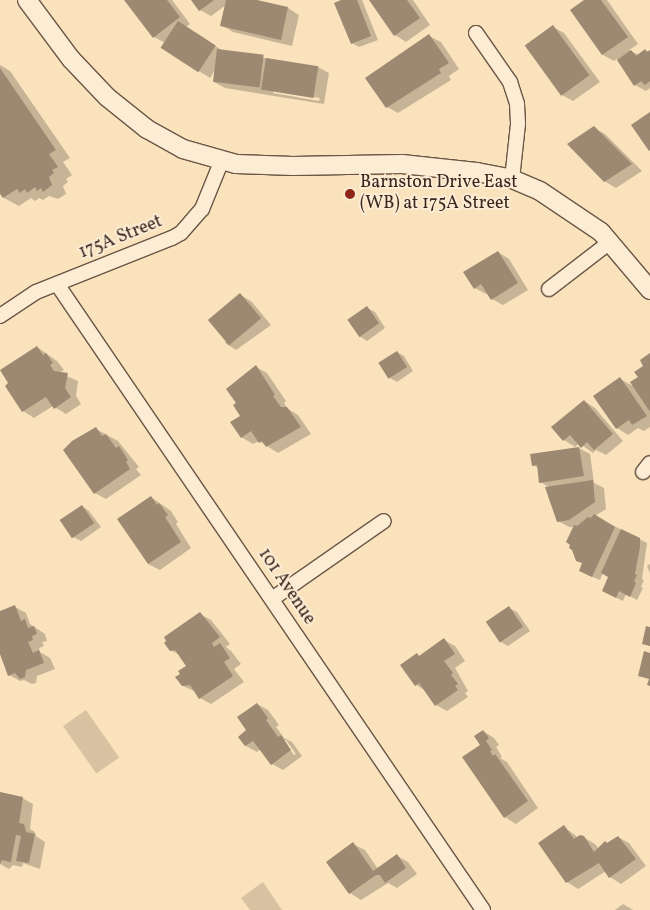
<!DOCTYPE html>
<html>
<head>
<meta charset="utf-8">
<style>
	body { margin:0 }
	#map { position:relative; width:650px; height:910px; overflow:hidden; background:#f9e2bc; font-family:Vollkorn,serif }
	div>[style] { position:absolute }
	.green>* { inset:0; background:#d9c2a1; transform-origin:0 0 }
	.shadow>* { inset:0; background:#0003 }
	.building>* { inset:0; background:#9d8871; transform-origin:0 0 }
	.roads { filter:drop-shadow(1px 0 #6a5646) drop-shadow(-1px 0 #6a5646) drop-shadow(0 1px #6a5646) drop-shadow(0 -1px #6a5646) }
	.minor>* { height:14px; margin:-7px; padding:0 7px; transform-origin:7px; border-radius:7px; background:#fbecd3 }
	.tertiary>* { height:18px; margin:-9px; padding:0 9px; transform-origin:9px; border-radius:9px; background:#fbecd3 }
	.dots>* { width:14px; height:14px; translate:-50% -50%; box-sizing:border-box; border:2px solid #fbecd3; border-radius:50% }
	span { translate:-50% -50%; white-space:nowrap; text-align:center; line-height:1.15; -webkit-text-stroke:4px #fbecd3; paint-order:stroke }
	.poi-label { font-size:18px; color:#3a271f }
	.left { translate:0 -50%; text-align:left }
	.street-label { font-size:18px; color:#3a271f }
</style>
</head>
<body>
<div id="map">
	<div class="green">
		<div style="left:86px;top:710px;width:58px;height:28px;rotate:55deg"></div>
		<div style="clip-path:polygon(263px 882px,282px 910px,250px 910px,241px 898px)"></div>
	</div>
	<div class="shadow">
		<div style="clip-path:polygon(evenodd,126px 0,172px 0,190px 24px,186px 27px,223px 51px,318px 67px,329px 73px,324px 104px,225px 88px,214px 82px,215px 70px,210px 78px,162px 48px,165px 43px,154px 37px,126px 0,273px 91px,320px 98px,319px 101px,273px 93px,273px 91px)"></div>
		<div style="clip-path:polygon(193px 0,252px 0,288px 8px,299px 15px,292px 46px,233px 32px,222px 25px,226px 5px,211px 16px,200px 10px)"></div>
		<div style="clip-path:polygon(344px 0,362px 0,378px 40px,359px 47px,352px 43px)"></div>
		<div style="clip-path:polygon(370px 0,413px 0,430px 25px,406px 42px,395px 35px)"></div>
		<div style="clip-path:polygon(586px 0,607px 0,638px 44px,629px 50px,639px 55px,645px 51px,650px 51px,650px 88px,646px 91px,635px 85px,617px 59px,614px 61px,603px 55px,572px 10px)"></div>
		<div style="clip-path:polygon(553px 27px,564px 33px,600px 82px,573px 101px,562px 95px)"></div>
		<div style="clip-path:polygon(429px 36px,441px 42px,459px 69px,449px 76px,451px 80px,398px 113px,387px 107px)"></div>
		<div style="clip-path:polygon(0 65px,10px 71px,70px 158px,63px 162px,72px 175px,66px 179px,68px 182px,63px 186px,66px 194px,58px 199px,49px 196px,43px 200px,39px 198px,35px 201px,31px 198px,19px 206px,4px 198px,0 191px)"></div>
		<div style="clip-path:polygon(594px 128px,605px 134px,642px 171px,616px 188px,604px 181px)"></div>
		<div style="clip-path:polygon(498px 252px,509px 259px,528px 290px,503px 305px,492px 299px,488px 293px,486px 294px,475px 288px)"></div>
		<div style="clip-path:polygon(240px 295px,251px 301px,271px 325px,236px 350px,225px 343px)"></div>
		<div style="clip-path:polygon(367px 308px,375px 312px,385px 328px,367px 341px,359px 336px)"></div>
		<div style="clip-path:polygon(37px 347px,57px 361px,64px 370px,59px 373px,78px 381px,76px 396px,81px 404px,66px 414px,53px 406px,34px 418px,23px 411px,6px 386px)"></div>
		<div style="clip-path:polygon(397px 352px,404px 356px,413px 371px,397px 382px,390px 378px)"></div>
		<div style="clip-path:polygon(650px 355px,650px 410px,648px 409px,650px 412px,650px 427px,644px 431px,638px 428px,628px 435px,617px 428px,620px 379px,635px 387px)"></div>
		<div style="clip-path:polygon(256px 367px,267px 373px,286px 401px,284px 403px,288px 409px,298px 415px,311px 434px,278px 453px,259px 441px,253px 444px,241px 437px,242px 416px,237px 403px)"></div>
		<div style="clip-path:polygon(584px 401px,595px 408px,623px 441px,606px 455px,596px 450px,593px 453px,579px 443px,575px 447px,564px 440px)"></div>
		<div style="clip-path:polygon(96px 429px,118px 441px,139px 467px,136px 469px,141px 475px,106px 499px,95px 493px)"></div>
		<div style="clip-path:polygon(579px 448px,590px 454px,594px 483px,604px 488px,606px 509px,595px 516px,647px 543px,642px 579px,644px 580px,641px 587px,643px 588px,637px 600px,626px 594px,623px 601px,611px 595px,609px 576px,603px 573px,600px 580px,588px 575px,584px 563px,573px 549px,575px 527px,569px 527px,558px 521px,553px 505px,550px 503px,546px 488px,549px 487px,540px 482px,538px 468px,533px 465px)"></div>
		<div style="clip-path:polygon(151px 497px,171px 511px,178px 522px,176px 524px,191px 548px,160px 570px,148px 564px)"></div>
		<div style="clip-path:polygon(82px 506px,89px 511px,101px 527px,81px 541px,73px 537px)"></div>
		<div style="clip-path:polygon(650px 564px,650px 573px,647px 566px)"></div>
		<div style="clip-path:polygon(15px 607px,26px 613px,30px 624px,45px 634px,47px 641px,42px 642px,44px 646px,39px 648px,40px 652px,50px 658px,55px 669px,37px 676px,36px 683px,32px 684px,24px 680px,20px 681px,9px 675px,0 653px,0 612px)"></div>
		<div style="clip-path:polygon(509px 608px,517px 612px,530px 631px,508px 646px,501px 642px)"></div>
		<div style="clip-path:polygon(200px 614px,211px 620px,230px 644px,226px 647px,231px 651px,241px 664px,234px 669px,244px 682px,211px 704px,200px 698px,196px 692px,183px 686px,182px 674px,187px 666px,180px 655px,170px 650px)"></div>
		<div style="clip-path:polygon(444px 640px,455px 646px,465px 661px,455px 668px,468px 691px,465px 693px,468px 697px,447px 711px,436px 705px,426px 691px,416px 685px,417px 655px,420px 657px)"></div>
		<div style="clip-path:polygon(evenodd,257px 704px,268px 710px,279px 725px,276px 727px,284px 738px,292px 742px,302px 756px,283px 770px,272px 764px,261px 749px,257px 752px,246px 746px,240px 737px,248px 731px,257px 704px,283px 740px,286px 740px,296px 754px,294px 755px,283px 740px)"></div>
		<div style="clip-path:polygon(483px 731px,494px 738px,499px 745px,496px 747px,502px 757px,500px 758px,507px 762px,538px 808px,516px 824px,505px 817px,482px 745px)"></div>
		<div style="clip-path:polygon(0 794px,22px 798px,33px 804px,30px 829px,35px 832px,36px 836px,45px 842px,40px 869px,23px 863px,22px 867px,13px 865px,9px 869px,0 864px)"></div>
		<div style="clip-path:polygon(564px 827px,579px 838px,583px 837px,595px 844px,599px 849px,618px 837px,629px 843px,646px 866px,621px 884px,610px 877px,606px 871px,578px 889px,567px 882px,540px 843px)"></div>
		<div style="clip-path:polygon(353px 844px,365px 850px,378px 869px,397px 856px,408px 862px,417px 874px,397px 888px,388px 883px,361px 900px,350px 893px,328px 862px)"></div>
		<div style="clip-path:polygon(623px 904px,633px 910px,615px 910px)"></div>
	</div>
	<div class="building">
		<div style="clip-path:polygon(124px 0,167px 0,180px 17px,153px 38px)"></div>
		<div style="clip-path:polygon(191px 0,214px 0,199px 11px)"></div>
		<div style="clip-path:polygon(226px 0,257px 0,288px 7px,281px 40px,220px 26px)"></div>
		<div style="clip-path:polygon(341px 0,357px 0,371px 36px,351px 44px,334px 3px)"></div>
		<div style="clip-path:polygon(369px 0,407px 0,420px 18px,394px 36px)"></div>
		<div style="clip-path:polygon(584px 0,601px 0,628px 37px,602px 55px,570px 10px)"></div>
		<div style="left:178px;top:21px;width:45px;height:32px;rotate:33deg"></div>
		<div style="left:553px;top:25px;width:62px;height:35px;rotate:54deg"></div>
		<div style="clip-path:polygon(429px 34px,449px 63px,439px 69px,441px 73px,386px 108px,365px 78px)"></div>
		<div style="left:217px;top:49px;width:47px;height:33px;rotate:7deg"></div>
		<div style="clip-path:polygon(645px 49px,647px 52px,650px 50px,650px 81px,645px 85px,641px 81px,634px 86px,617px 60px,631px 50px,636px 56px)"></div>
		<div style="left:266px;top:58px;width:53px;height:32px;rotate:9deg"></div>
		<div style="clip-path:polygon(0 68px,56px 150px,49px 154px,58px 167px,52px 170px,54px 173px,49px 177px,52px 185px,43px 192px,41px 188px,37px 191px,35px 187px,27px 193px,25px 189px,20px 193px,17px 189px,3px 198px,0 194px)"></div>
		<div style="clip-path:polygon(650px 112px,650px 150px,649px 151px,631px 125px)"></div>
		<div style="clip-path:polygon(594px 126px,632px 164px,604px 182px,567px 144px)"></div>
		<div style="clip-path:polygon(498px 251px,518px 283px,491px 300px,481px 284px,474px 289px,463px 272px)"></div>
		<div style="left:240px;top:293px;width:33px;height:42px;rotate:50deg"></div>
		<div style="left:367px;top:306px;width:21px;height:24px;rotate:55deg"></div>
		<div style="clip-path:polygon(37px 346px,43px 355px,46px 353px,53px 363px,50px 365px,54px 371px,68px 373px,65px 388px,71px 397px,54px 409px,46px 397px,22px 412px,5px 386px,8px 383px,0 370px)"></div>
		<div style="left:397px;top:351px;width:19px;height:22px;rotate:58deg"></div>
		<div style="clip-path:polygon(650px 353px,650px 412px,630px 382px,638px 377px,634px 372px,643px 366px,640px 360px)"></div>
		<div style="clip-path:polygon(256px 365px,275px 395px,273px 396px,281px 407px,287px 407px,301px 427px,266px 447px,262px 441px,259px 443px,251px 431px,241px 438px,230px 422px,240px 416px,233px 405px,236px 403px,226px 389px)"></div>
		<div style="clip-path:polygon(620px 377px,647px 416px,632px 425px,629px 420px,616px 429px,593px 396px)"></div>
		<div style="clip-path:polygon(584px 400px,613px 434px,594px 450px,587px 442px,581px 448px,570px 435px,563px 441px,551px 427px)"></div>
		<div style="clip-path:polygon(96px 427px,102px 436px,106px 434px,116px 448px,119px 446px,128px 460px,126px 462px,130px 469px,94px 494px,63px 450px,72px 441px)"></div>
		<div style="clip-path:polygon(579px 447px,584px 476px,539px 483px,537px 465px,532px 466px,530px 454px)"></div>
		<div style="clip-path:polygon(593px 480px,595px 502px,569px 520px,557px 522px,545px 487px)"></div>
		<div style="clip-path:polygon(151px 496px,157px 505px,159px 503px,168px 515px,165px 517px,181px 542px,148px 564px,117px 519px)"></div>
		<div style="left:82px;top:505px;width:22px;height:27px;rotate:56deg"></div>
		<div style="clip-path:polygon(594px 514px,615px 527px,592px 577px,579px 571px,582px 563px,576px 561px,572px 550px,569px 548px,570px 545px,566px 542px,574px 525px,577px 526px,588px 517px,591px 518px)"></div>
		<div style="clip-path:polygon(621px 529px,640px 538px,640px 547px,635px 574px,637px 575px,634px 581px,636px 583px,630px 597px,619px 591px,616px 598px,602px 591px,608px 577px,601px 573px)"></div>
		<div style="clip-path:polygon(15px 605px,21px 621px,25px 619px,28px 628px,34px 626px,37px 634px,32px 636px,33px 640px,28px 642px,33px 653px,39px 650px,44px 663px,26px 670px,25px 677px,20px 679px,15px 673px,8px 676px,0 654px,0 611px)"></div>
		<div style="left:509px;top:606px;width:25px;height:28px;rotate:56deg"></div>
		<div style="clip-path:polygon(200px 612px,220px 637px,212px 643px,214px 647px,220px 643px,230px 658px,224px 662px,233px 676px,199px 699px,190px 685px,182px 686px,175px 677px,180px 674px,178px 671px,186px 666px,175px 650px,170px 651px,164px 643px,166px 641px,164px 637px)"></div>
		<div style="clip-path:polygon(646px 626px,650px 627px,650px 646px,642px 644px)"></div>
		<div style="clip-path:polygon(444px 638px,455px 654px,444px 661px,453px 673px,451px 675px,458px 684px,455px 686px,458px 690px,435px 706px,419px 683px,415px 686px,400px 665px,417px 653px,419px 656px)"></div>
		<div style="clip-path:polygon(644px 651px,650px 653px,650px 686px,647px 685px,649px 679px,638px 676px)"></div>
		<div style="clip-path:polygon(257px 703px,268px 718px,266px 720px,278px 737px,281px 735px,291px 750px,271px 765px,253px 741px,245px 746px,238px 737px,246px 730px,237px 717px)"></div>
		<div style="clip-path:polygon(483px 730px,489px 738px,486px 741px,492px 750px,490px 751px,493px 756px,495px 754px,528px 801px,504px 818px,462px 757px,480px 745px,474px 736px)"></div>
		<div style="clip-path:polygon(0 792px,23px 797px,19px 823px,24px 824px,26px 832px,35px 834px,29px 863px,16px 861px,21px 836px,16px 835px,11px 862px,2px 860px,0 864px)"></div>
		<div style="clip-path:polygon(564px 825px,574px 839px,580px 835px,584px 836px,594px 852px,605px 841px,607px 843px,618px 836px,636px 859px,609px 878px,599px 863px,566px 883px,538px 843px)"></div>
		<div style="clip-path:polygon(353px 842px,373px 871px,397px 854px,406px 868px,385px 883px,380px 875px,376px 875px,349px 894px,326px 862px)"></div>
	</div>
	<div class="roads">
		<div class="minor">
			<div style="left:476px;top:33px;width:60px;rotate:55.2deg"></div>
			<div style="left:510px;top:82px;width:23px;rotate:72deg"></div>
			<div style="left:517px;top:104px;width:20px;rotate:87deg"></div>
			<div style="left:518px;top:124px;width:55px;rotate:96.2deg"></div>
			<div style="left:57px;top:284px;width:757px;rotate:55.76deg"></div>
			<div style="left:549px;top:289px;width:77px;rotate:-37.6deg"></div>
			<div style="left:0;top:316px;width:43px;rotate:-33.7deg"></div>
			<div style="left:36px;top:292px;width:146px;rotate:-21.7deg"></div>
			<div style="left:172px;top:238px;width:10px;rotate:-29deg"></div>
			<div style="left:181px;top:233px;width:32px;rotate:-49deg"></div>
			<div style="left:202px;top:209px;width:53px;rotate:-67.8deg"></div>
			<div style="left:643px;top:472px;width:11px;rotate:-52deg"></div>
			<div style="left:272px;top:599px;width:136px;rotate:-34.9deg"></div>
		</div>
		<div class="tertiary">
			<div style="left:27px;top:0;width:74px;rotate:53.3deg"></div>
			<div style="left:71px;top:59px;width:52px;rotate:46.5deg"></div>
			<div style="left:107px;top:97px;width:51px;rotate:38.7deg"></div>
			<div style="left:147px;top:129px;width:41px;rotate:29.1deg"></div>
			<div style="left:183px;top:149px;width:55px;rotate:15.8deg"></div>
			<div style="left:236px;top:164px;width:57px;rotate:2deg"></div>
			<div style="left:293px;top:166px;width:109px;rotate:-1.1deg"></div>
			<div style="left:402px;top:164px;width:75px;rotate:6.1deg"></div>
			<div style="left:477px;top:172px;width:36px;rotate:11deg"></div>
			<div style="left:512px;top:179px;width:30px;rotate:23deg"></div>
			<div style="left:540px;top:191px;width:73px;rotate:33.9deg"></div>
			<div style="left:601px;top:232px;width:76px;rotate:49.8deg"></div>
		</div>
	</div>
	<div class="dots">
		<div style="left:350px;top:194px;background:#8f2418"></div>
	</div>
	<div class="poi-label">
		<span class="left" style="left:360px;top:194px">Barnston Drive East<br>(WB) at 175A Street</span>
	</div>
	<div class="street-label">
		<span style="left:121px;top:238px;rotate:-22deg">175A Street</span>
		<span style="left:286px;top:587px;rotate:56deg">101 Avenue</span>
	</div>
</div>
</body>
</html>
